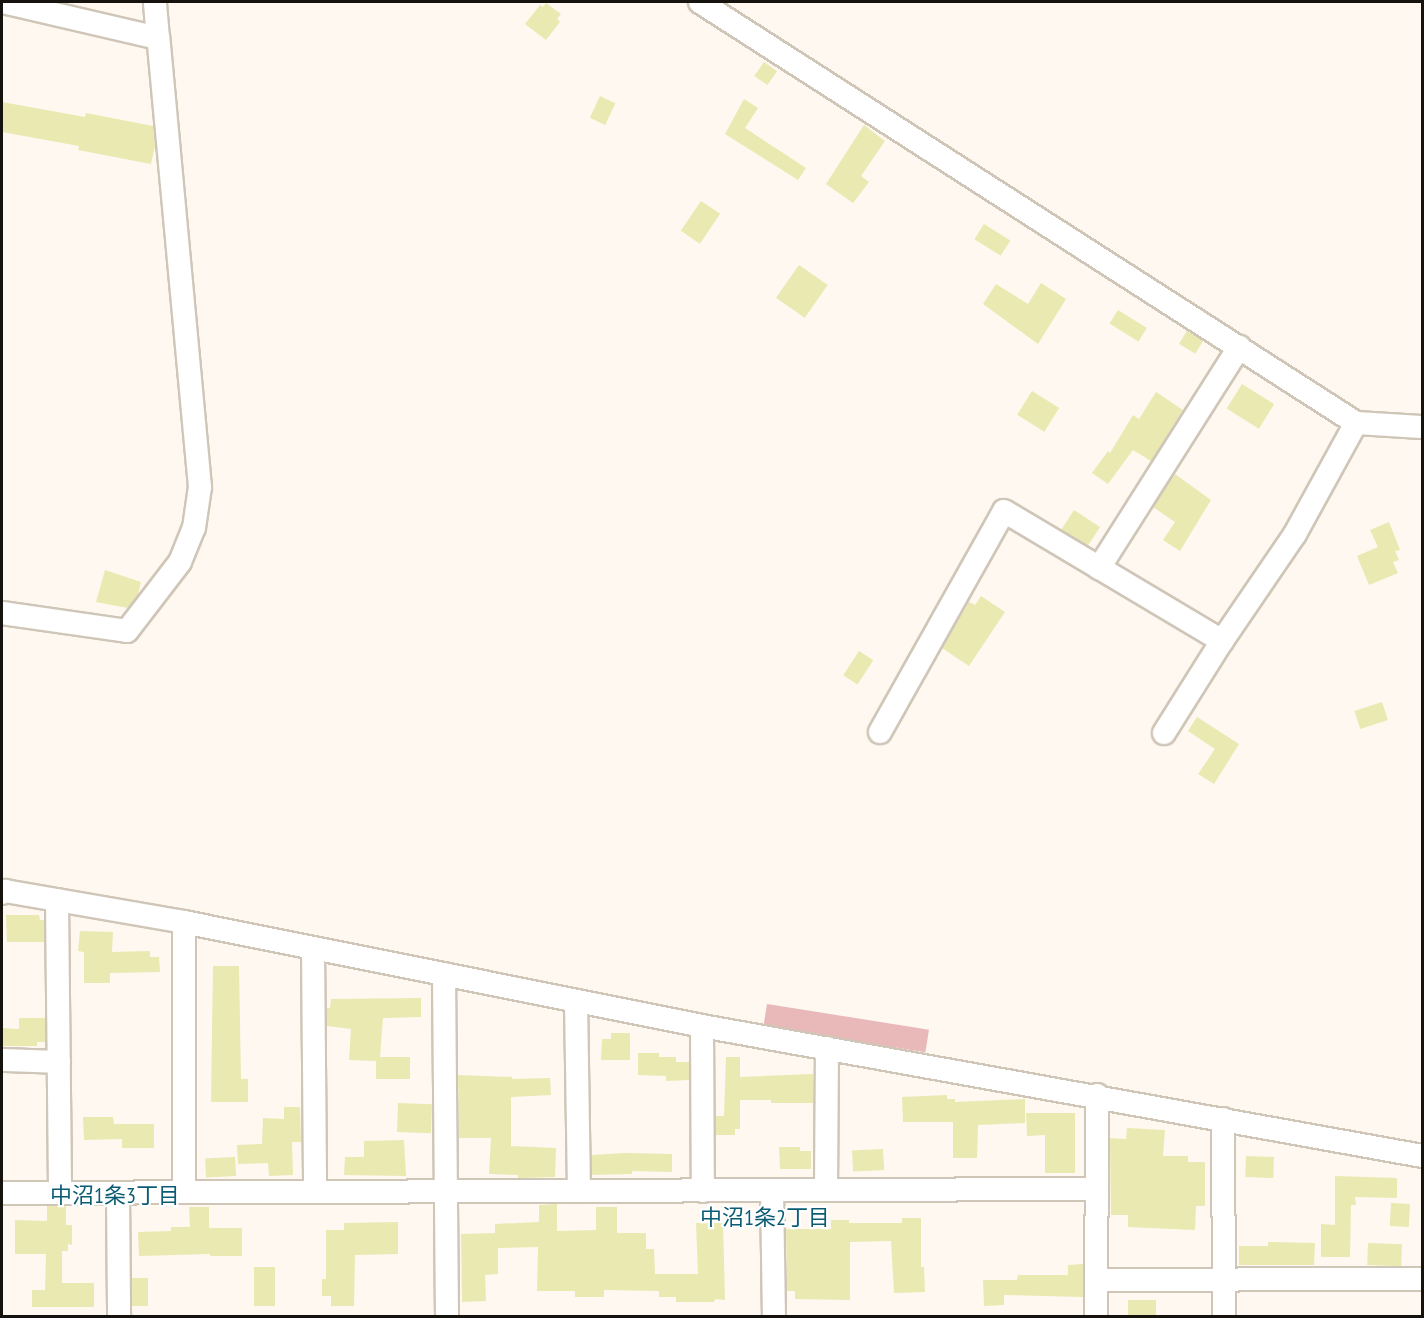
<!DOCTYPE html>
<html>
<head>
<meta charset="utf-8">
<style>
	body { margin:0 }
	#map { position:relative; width:1424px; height:1318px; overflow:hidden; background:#fef8f0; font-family:"PT Sans Narrow","Noto Sans JP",sans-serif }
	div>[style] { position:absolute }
	.green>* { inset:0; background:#e8b9b8; transform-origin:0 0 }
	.building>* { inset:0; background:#e9e9b1; transform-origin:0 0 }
	.roads { filter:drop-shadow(2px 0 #cfc6b8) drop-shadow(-2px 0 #cfc6b8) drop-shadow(0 2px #cfc6b8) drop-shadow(0 -2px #cfc6b8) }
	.minor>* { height:22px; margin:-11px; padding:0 11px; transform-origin:11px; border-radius:11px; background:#fff }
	span { translate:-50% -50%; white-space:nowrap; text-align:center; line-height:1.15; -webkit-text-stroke:4.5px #fff; paint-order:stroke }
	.neighbourhood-label { font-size:22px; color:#0a5c74 }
	.frame { position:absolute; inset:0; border:3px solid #16130e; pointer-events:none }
</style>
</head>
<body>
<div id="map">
	<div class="green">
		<div style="left:767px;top:1004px;width:164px;height:23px;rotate:9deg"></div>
	</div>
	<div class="building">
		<div style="clip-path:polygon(546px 3px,561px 14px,557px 19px,560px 22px,546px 40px,525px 24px,540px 5px,543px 7px)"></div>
		<div style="left:764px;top:62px;width:16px;height:17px;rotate:35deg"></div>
		<div style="left:600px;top:96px;width:17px;height:24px;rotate:25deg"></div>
		<div style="clip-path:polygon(744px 99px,758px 108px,745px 128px,806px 168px,798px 180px,725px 134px)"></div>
		<div style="clip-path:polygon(2px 102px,85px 117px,86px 113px,153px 126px,155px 146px,151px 164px,78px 150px,79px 146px,2px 132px)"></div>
		<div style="clip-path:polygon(864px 125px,885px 141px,861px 176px,869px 182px,853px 203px,826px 184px)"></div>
		<div style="left:701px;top:201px;width:23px;height:36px;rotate:34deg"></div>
		<div style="left:984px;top:224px;width:31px;height:18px;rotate:32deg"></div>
		<div style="left:799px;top:265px;width:35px;height:40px;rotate:35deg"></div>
		<div style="clip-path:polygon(1041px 283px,1066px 299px,1038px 344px,983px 304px,996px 284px,1028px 304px)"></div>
		<div style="left:1118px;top:310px;width:34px;height:16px;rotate:32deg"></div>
		<div style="left:1187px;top:331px;width:19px;height:15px;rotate:32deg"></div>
		<div style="left:1242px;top:384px;width:38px;height:29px;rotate:32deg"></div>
		<div style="left:1032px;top:391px;width:32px;height:28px;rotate:32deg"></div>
		<div style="clip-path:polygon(1156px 392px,1183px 410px,1151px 461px,1133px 450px,1108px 484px,1092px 473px,1108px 451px,1110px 453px,1133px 415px,1139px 419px)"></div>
		<div style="clip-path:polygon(1175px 474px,1211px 500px,1180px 551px,1163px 540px,1175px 522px,1153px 507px)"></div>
		<div style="left:1074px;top:510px;width:31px;height:23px;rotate:33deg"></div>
		<div style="clip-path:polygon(1389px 522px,1400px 550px,1395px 551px,1399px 560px,1393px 562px,1398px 573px,1369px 585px,1357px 556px,1378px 547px,1370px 530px)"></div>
		<div style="clip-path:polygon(105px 570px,141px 582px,138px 595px,128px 608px,96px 602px)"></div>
		<div style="clip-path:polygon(981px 596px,1005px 612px,969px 666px,942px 648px,969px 602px,975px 605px)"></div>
		<div style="left:859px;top:651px;width:17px;height:29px;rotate:33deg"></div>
		<div style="left:1382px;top:702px;width:19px;height:29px;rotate:72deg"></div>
		<div style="clip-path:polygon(1197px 717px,1239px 744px,1214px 784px,1198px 774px,1215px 749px,1188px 731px)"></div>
		<div style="clip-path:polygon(6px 915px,39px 915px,40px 920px,44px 920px,44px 942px,7px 942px)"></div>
		<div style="clip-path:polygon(80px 931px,113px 932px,112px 952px,150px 951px,150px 957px,159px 957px,160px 972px,110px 973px,110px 983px,84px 983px,84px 952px,78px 951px)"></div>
		<div style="clip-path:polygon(213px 966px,239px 966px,241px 1079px,248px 1079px,248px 1102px,211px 1102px)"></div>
		<div style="clip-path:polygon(421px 998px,421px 1017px,383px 1018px,380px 1057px,410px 1057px,410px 1079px,376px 1079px,376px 1061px,349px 1060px,351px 1029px,327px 1026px,327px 1008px,330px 1008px,331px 999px)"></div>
		<div style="clip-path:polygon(19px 1018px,45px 1018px,45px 1042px,37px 1042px,37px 1046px,2px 1046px,2px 1028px,19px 1029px)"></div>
		<div style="clip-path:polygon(611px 1033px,630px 1033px,630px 1060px,601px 1060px,602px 1039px,611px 1039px)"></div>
		<div style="clip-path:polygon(638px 1053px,659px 1053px,659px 1057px,676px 1057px,676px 1062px,689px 1062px,689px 1080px,666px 1081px,666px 1076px,638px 1075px)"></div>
		<div style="clip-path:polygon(726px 1057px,740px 1057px,740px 1077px,813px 1074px,813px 1103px,771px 1103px,771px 1100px,740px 1100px,740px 1129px,735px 1129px,735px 1135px,716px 1135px,716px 1116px,724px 1116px)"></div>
		<div style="clip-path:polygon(458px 1075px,512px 1077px,512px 1079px,550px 1078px,551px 1095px,511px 1097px,511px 1146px,556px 1148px,555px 1177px,518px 1178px,518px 1175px,489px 1174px,491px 1138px,459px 1138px)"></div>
		<div style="clip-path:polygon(947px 1095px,947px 1099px,955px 1099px,955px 1102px,1025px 1099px,1025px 1123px,978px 1125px,977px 1158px,953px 1158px,953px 1122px,903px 1122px,902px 1097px)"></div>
		<div style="left:398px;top:1103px;width:34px;height:29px;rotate:2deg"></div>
		<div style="clip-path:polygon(284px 1107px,300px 1107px,301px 1142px,292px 1142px,293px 1175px,269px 1176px,268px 1163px,238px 1164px,237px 1145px,262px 1144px,263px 1118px,284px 1119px)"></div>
		<div style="clip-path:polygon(1026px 1113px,1075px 1113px,1075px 1173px,1045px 1173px,1045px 1135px,1027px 1136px)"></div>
		<div style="clip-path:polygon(83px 1117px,113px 1117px,114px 1124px,154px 1124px,154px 1148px,122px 1148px,122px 1139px,84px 1140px)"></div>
		<div style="clip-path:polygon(1127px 1128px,1165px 1130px,1163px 1156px,1188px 1156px,1188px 1162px,1205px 1162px,1205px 1206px,1196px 1206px,1195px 1230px,1128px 1227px,1128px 1215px,1111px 1215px,1110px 1138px,1126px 1139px)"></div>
		<div style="clip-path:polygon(404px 1140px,406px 1176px,344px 1175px,345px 1157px,364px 1157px,364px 1141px)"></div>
		<div style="clip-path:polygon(779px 1147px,800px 1147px,800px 1151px,811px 1151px,811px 1169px,780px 1169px)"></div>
		<div style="left:883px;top:1149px;width:21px;height:31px;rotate:87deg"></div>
		<div style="clip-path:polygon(625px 1153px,672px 1154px,672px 1172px,632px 1171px,632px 1174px,592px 1175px,592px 1155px)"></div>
		<div style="left:1246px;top:1156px;width:28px;height:21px;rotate:2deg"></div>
		<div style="left:235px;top:1157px;width:19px;height:30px;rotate:87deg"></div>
		<div style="clip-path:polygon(1335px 1176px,1397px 1178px,1397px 1198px,1355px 1197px,1356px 1205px,1351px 1205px,1350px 1257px,1321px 1257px,1321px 1224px,1335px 1225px)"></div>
		<div style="left:1391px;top:1203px;width:19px;height:23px;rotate:3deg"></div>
		<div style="clip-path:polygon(557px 1204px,557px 1231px,596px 1230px,596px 1207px,617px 1207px,617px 1233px,646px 1233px,646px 1249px,654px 1249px,655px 1274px,698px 1274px,696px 1223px,723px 1223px,725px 1300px,715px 1299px,714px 1302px,676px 1302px,676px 1297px,659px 1297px,659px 1291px,604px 1290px,604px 1297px,575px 1297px,575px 1291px,537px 1291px,538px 1247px,498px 1248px,498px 1274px,485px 1275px,486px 1301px,462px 1302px,461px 1234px,495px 1233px,495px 1224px,539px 1222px,539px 1205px)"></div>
		<div style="clip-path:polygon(47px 1206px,66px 1206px,66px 1225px,72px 1225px,72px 1245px,68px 1244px,68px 1251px,62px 1251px,62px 1283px,94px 1283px,94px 1307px,32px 1307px,32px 1290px,45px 1290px,46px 1254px,15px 1254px,15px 1220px,47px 1221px)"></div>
		<div style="clip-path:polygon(189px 1207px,209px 1207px,209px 1228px,242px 1228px,242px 1256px,210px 1256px,210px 1254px,139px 1256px,138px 1232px,171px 1231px,171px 1227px,190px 1227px)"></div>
		<div style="clip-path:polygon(902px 1218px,921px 1218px,921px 1267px,924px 1267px,925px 1292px,894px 1293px,891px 1241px,850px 1242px,850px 1300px,795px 1299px,795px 1291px,787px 1291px,786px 1229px,831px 1229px,831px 1220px,849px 1220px,849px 1223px,902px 1223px)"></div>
		<div style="clip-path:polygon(398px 1222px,398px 1254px,355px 1255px,354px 1306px,331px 1306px,331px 1296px,322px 1296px,322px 1279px,326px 1279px,326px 1230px,344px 1230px,344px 1223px)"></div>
		<div style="clip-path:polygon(1268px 1242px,1315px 1243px,1314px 1265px,1239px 1265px,1239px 1246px,1268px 1246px)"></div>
		<div style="left:1368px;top:1243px;width:34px;height:22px;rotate:2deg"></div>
		<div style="clip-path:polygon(1083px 1264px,1083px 1297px,1004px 1295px,1004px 1305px,984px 1306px,983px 1280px,1017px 1280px,1018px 1275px,1068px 1275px,1068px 1265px)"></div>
		<div style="left:254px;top:1267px;width:21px;height:39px"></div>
		<div style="left:132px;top:1278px;width:16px;height:28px"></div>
		<div style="left:1156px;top:1300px;width:17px;height:28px;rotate:90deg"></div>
	</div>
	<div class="roads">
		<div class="minor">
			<div style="left:3px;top:2px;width:159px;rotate:13.1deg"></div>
			<div style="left:158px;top:38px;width:36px;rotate:-95deg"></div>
			<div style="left:700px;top:2px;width:779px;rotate:32.69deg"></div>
			<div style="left:1356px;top:423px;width:66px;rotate:3.5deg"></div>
			<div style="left:1099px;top:568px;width:262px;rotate:-57.6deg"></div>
			<div style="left:2px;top:613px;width:126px;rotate:8.2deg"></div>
			<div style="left:127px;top:631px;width:87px;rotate:-52.5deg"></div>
			<div style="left:180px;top:562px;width:37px;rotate:-68deg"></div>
			<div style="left:194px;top:528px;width:41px;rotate:-81.7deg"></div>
			<div style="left:200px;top:487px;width:451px;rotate:-95.3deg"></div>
			<div style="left:880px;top:732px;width:253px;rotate:-60.7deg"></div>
			<div style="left:1004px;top:511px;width:254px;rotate:30.8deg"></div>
			<div style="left:1222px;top:641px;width:130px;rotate:-55.7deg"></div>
			<div style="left:1295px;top:534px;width:127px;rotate:-61.2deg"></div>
			<div style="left:1164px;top:733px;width:109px;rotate:-57.8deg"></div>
			<div style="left:2px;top:893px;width:4px;rotate:-34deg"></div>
			<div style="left:5px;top:891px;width:182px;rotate:9.8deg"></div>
			<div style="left:184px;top:922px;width:528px;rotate:11.35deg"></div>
			<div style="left:702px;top:1026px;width:732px;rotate:10.23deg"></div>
			<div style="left:57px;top:900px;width:293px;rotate:89.4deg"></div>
			<div style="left:313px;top:948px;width:244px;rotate:89.5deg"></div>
			<div style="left:444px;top:974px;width:342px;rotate:89.5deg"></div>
			<div style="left:576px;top:1001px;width:190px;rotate:89.1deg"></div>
			<div style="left:702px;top:1026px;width:165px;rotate:89.7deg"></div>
			<div style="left:2px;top:1060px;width:57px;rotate:2deg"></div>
			<div style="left:1223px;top:1119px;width:197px;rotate:89.7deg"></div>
			<div style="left:826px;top:1190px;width:142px;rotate:-89.6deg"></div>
			<div style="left:772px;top:1191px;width:125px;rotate:89.1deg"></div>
			<div style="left:184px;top:1192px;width:270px;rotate:-90deg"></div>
			<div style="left:2px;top:1193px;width:1094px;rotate:-0.21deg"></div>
			<div style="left:118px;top:1193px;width:123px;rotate:89.5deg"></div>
			<div style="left:1096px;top:1280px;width:326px;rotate:-0.2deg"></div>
			<div style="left:1096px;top:1316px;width:221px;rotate:-89.7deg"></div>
		</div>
	</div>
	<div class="neighbourhood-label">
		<span style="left:115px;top:1196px">中沼1条3丁目</span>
		<span style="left:765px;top:1218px">中沼1条2丁目</span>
	</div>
	<div class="frame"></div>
</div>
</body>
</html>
